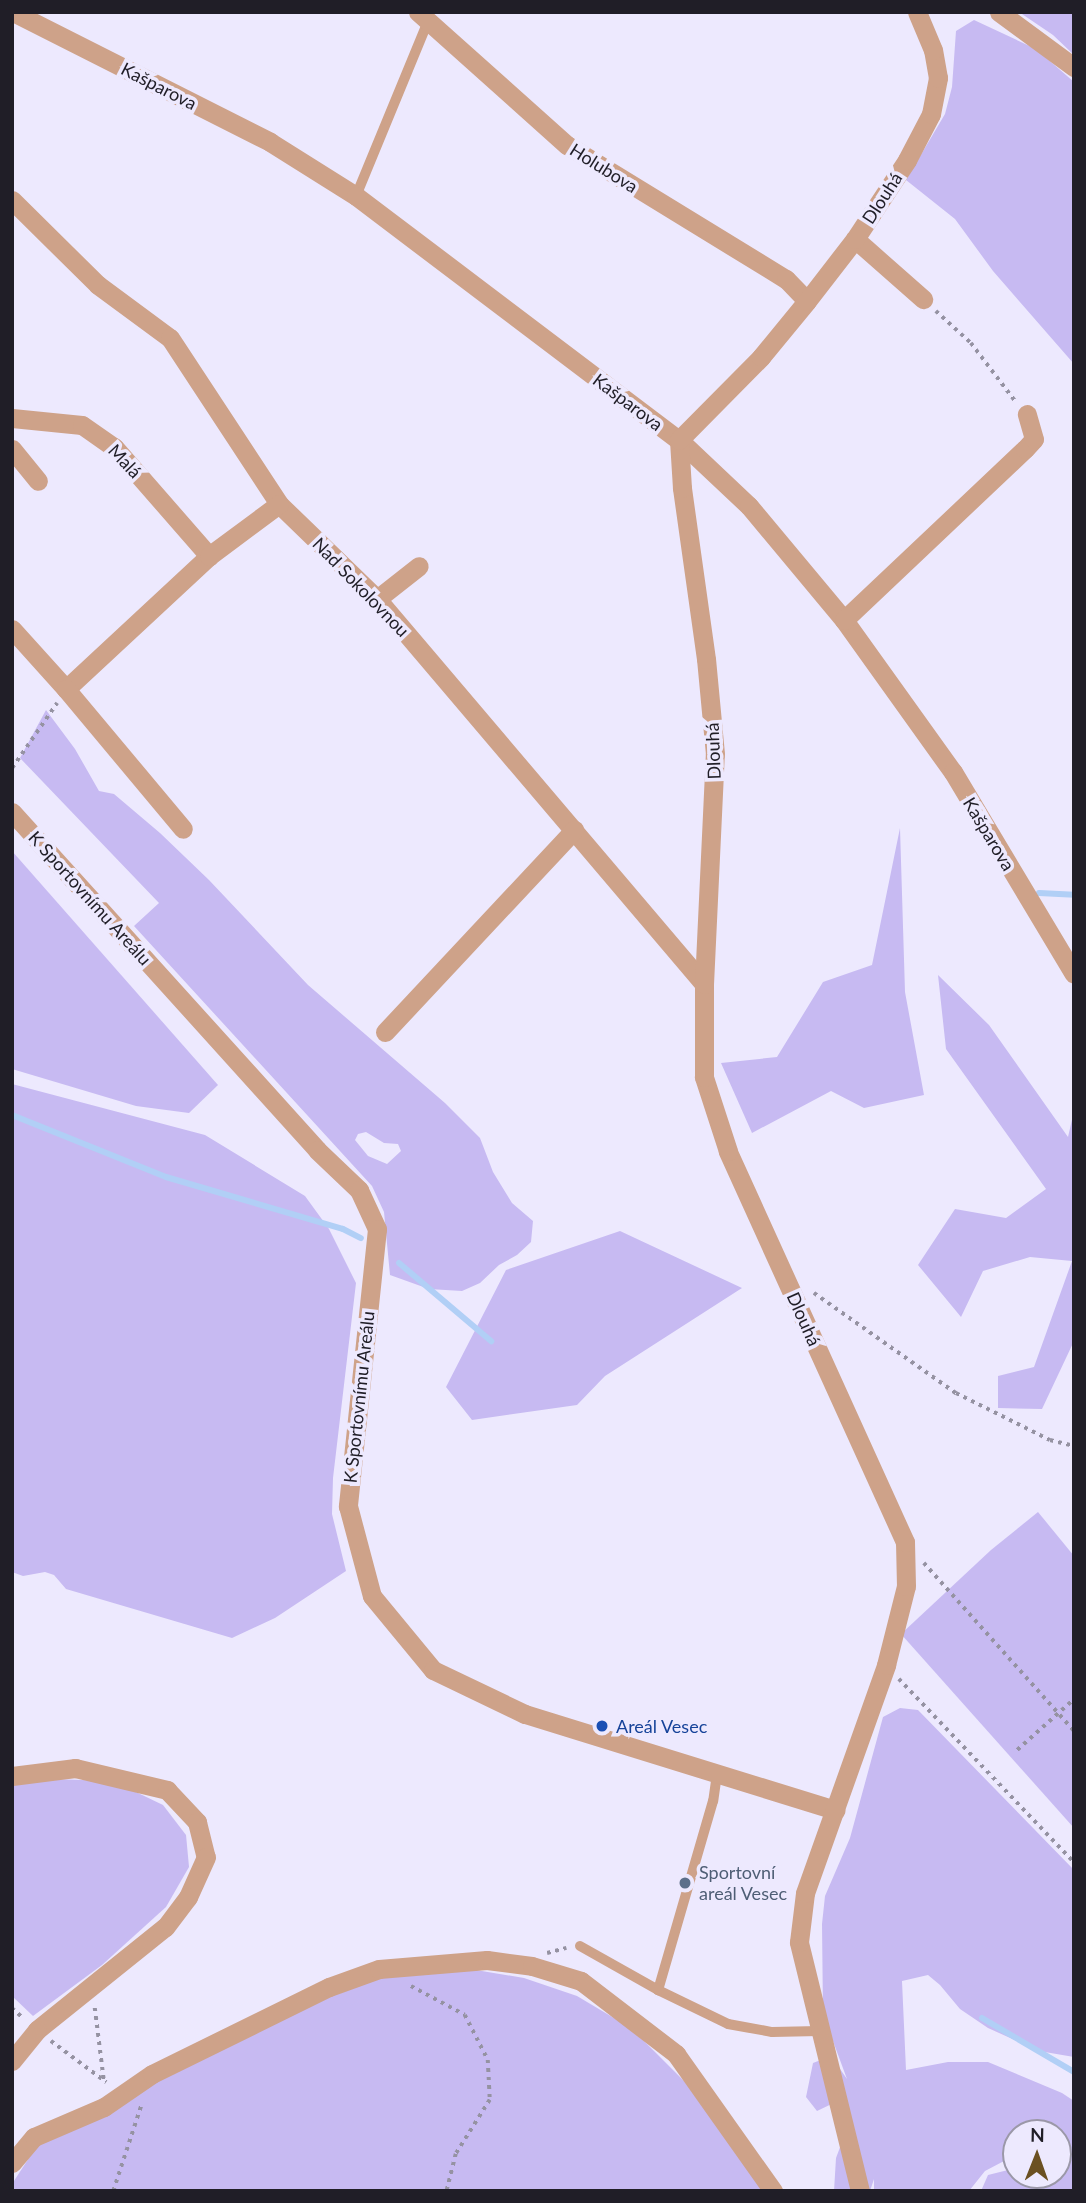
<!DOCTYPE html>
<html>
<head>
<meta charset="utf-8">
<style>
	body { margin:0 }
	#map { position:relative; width:1086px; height:2203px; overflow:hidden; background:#ede9fe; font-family:Lato,sans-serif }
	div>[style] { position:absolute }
	.green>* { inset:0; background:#c7baf2 }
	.stream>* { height:6px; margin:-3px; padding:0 3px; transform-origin:3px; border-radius:3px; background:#b1cff6 }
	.path>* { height:3.5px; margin-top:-1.75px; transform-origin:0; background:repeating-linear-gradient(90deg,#9592a2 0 3.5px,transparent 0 8.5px) }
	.service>* { height:10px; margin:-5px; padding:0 5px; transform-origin:5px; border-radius:5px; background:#cea289 }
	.minor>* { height:19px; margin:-9.5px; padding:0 9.5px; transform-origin:9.5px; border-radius:9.5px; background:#cea289 }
	.dots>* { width:19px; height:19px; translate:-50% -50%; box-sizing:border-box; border:4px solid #ede9fe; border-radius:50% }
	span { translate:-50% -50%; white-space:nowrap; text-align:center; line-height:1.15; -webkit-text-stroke:7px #ede9fe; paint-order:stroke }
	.street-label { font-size:18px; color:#201e27 }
	.transit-label { font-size:18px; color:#164399 }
	.left { translate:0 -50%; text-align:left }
	.service-label { font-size:18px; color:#4e5e75 }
	.frame { position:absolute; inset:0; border:14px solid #201e27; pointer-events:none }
	.north { position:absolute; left:1002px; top:2119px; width:70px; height:70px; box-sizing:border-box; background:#ede9fe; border:2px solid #9b98a8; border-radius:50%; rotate:1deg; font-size:19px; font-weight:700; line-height:28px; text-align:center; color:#201e27 }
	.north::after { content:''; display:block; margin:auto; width:24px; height:32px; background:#6b5022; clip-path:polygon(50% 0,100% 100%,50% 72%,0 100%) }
</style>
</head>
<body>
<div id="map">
	<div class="green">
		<div style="clip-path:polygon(1019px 12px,1074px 12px,1074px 55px,1053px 35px)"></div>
		<div style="clip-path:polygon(974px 20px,1036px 49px,1074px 82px,1074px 364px,993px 271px,955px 219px,906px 180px,945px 114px,952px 87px,956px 31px)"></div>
		<div style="clip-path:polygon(evenodd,46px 710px,75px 749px,99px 791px,114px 794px,160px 833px,209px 880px,308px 985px,445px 1103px,480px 1138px,493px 1172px,512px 1203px,533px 1221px,531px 1242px,517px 1255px,499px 1265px,480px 1283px,462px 1291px,429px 1289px,390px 1275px,384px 1212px,372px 1186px,134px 926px,159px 903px,20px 758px,46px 710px,366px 1132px,384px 1143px,398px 1144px,401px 1151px,387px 1164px,368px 1156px,355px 1140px,358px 1134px,366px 1132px)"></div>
		<div style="clip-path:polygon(900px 828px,905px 992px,924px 1095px,864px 1108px,831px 1091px,752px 1133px,721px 1063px,777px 1057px,823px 982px,872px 965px)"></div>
		<div style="clip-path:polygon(12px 851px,218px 1085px,189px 1113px,136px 1106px,12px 1069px)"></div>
		<div style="clip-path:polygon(938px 975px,989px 1025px,1068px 1137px,1074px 1111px,1074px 1341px,1042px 1409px,998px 1408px,998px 1376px,1034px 1367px,1072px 1261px,1030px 1257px,983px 1271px,961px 1317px,918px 1265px,955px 1209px,1006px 1218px,1046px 1189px,946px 1049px)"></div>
		<div style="clip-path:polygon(12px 1084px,205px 1135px,305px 1196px,329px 1229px,356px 1283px,333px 1478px,332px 1514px,346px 1571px,275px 1618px,232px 1638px,66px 1589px,54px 1575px,45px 1572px,23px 1576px,12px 1572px)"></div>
		<div style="clip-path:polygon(620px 1231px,742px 1288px,605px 1376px,577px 1405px,472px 1420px,446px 1387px,506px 1270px)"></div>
		<div style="clip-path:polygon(1038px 1512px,1074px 1556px,1074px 1828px,901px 1634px,991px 1550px)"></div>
		<div style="clip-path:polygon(900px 1708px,918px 1710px,1074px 1870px,1074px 2057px,1039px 2051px,988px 2028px,960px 2009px,940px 1985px,928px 1975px,902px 1981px,906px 2070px,948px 2062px,988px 2062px,1062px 2093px,1074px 2101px,1074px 2191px,981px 2191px,988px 2175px,1016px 2168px,1016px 2175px,1058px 2175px,1058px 2133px,1016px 2133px,1016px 2160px,1004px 2161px,985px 2171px,969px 2191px,874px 2191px,874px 2179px,870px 2191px,834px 2191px,836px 2158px,851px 2118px,844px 2098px,817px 2111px,806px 2097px,813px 2063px,831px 2056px,847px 2079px,823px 2014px,822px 1924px,825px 1896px,850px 1838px,883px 1717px)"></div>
		<div style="clip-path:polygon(53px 1779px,113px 1781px,163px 1805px,186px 1835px,189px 1867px,166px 1907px,102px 1965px,33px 2016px,12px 1996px,12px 1785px)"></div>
		<div style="clip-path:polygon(470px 1969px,524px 1978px,577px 1996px,619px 2021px,644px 2041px,685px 2082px,766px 2191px,14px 2191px,12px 2184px,38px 2144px,140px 2090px,349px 1986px,381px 1978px)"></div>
	</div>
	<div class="stream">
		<div style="left:1039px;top:893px;width:35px;rotate:3deg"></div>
		<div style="left:12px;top:1115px;width:166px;rotate:21.9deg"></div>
		<div style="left:166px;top:1177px;width:184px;rotate:16.4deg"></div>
		<div style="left:343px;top:1229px;width:20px;rotate:27deg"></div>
		<div style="left:399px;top:1263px;width:121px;rotate:40.3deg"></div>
		<div style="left:982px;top:2018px;width:107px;rotate:30.4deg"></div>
	</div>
	<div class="path">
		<div style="left:936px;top:311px;width:47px;rotate:42.4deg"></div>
		<div style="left:971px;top:343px;width:74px;rotate:52.7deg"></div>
		<div style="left:12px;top:768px;width:79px;rotate:-55.3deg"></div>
		<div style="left:814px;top:1293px;width:174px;rotate:35.2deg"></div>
		<div style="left:956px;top:1393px;width:105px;rotate:26.6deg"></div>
		<div style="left:1050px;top:1440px;width:25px;rotate:14deg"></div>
		<div style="left:924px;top:1563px;width:225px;rotate:48.2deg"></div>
		<div style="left:899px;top:1679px;width:253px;rotate:46.3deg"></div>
		<div style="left:1017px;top:1750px;width:76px;rotate:-41.8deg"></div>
		<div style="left:547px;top:1953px;width:20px;rotate:-15deg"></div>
		<div style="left:411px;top:1986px;width:61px;rotate:28.2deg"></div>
		<div style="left:465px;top:2015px;width:51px;rotate:62.9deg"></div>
		<div style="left:488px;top:2060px;width:40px;rotate:87.1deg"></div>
		<div style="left:490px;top:2100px;width:64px;rotate:122.2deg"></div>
		<div style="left:456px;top:2154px;width:38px;rotate:104deg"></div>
		<div style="left:12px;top:2008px;width:15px;rotate:42deg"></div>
		<div style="left:95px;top:2008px;width:73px;rotate:82.9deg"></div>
		<div style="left:51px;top:2041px;width:69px;rotate:36.7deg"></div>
		<div style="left:113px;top:2191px;width:93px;rotate:-71.8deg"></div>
	</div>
	<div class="service">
		<div style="left:356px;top:196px;width:189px;rotate:-67.6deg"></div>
		<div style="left:717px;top:1774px;width:27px;rotate:98deg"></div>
		<div style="left:713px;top:1801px;width:197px;rotate:106.2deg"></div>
		<div style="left:658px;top:1990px;width:78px;rotate:25.9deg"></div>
		<div style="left:728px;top:2024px;width:45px;rotate:10.3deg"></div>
		<div style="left:772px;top:2032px;width:47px;rotate:-1.2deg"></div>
		<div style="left:580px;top:1946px;width:90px;rotate:29.4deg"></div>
	</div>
	<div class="minor">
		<div style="left:13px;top:12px;width:288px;rotate:26.8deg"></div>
		<div style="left:270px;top:142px;width:102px;rotate:32.1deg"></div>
		<div style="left:356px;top:196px;width:405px;rotate:37.1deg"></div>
		<div style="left:679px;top:440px;width:96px;rotate:43.3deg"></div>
		<div style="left:749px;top:506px;width:148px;rotate:50.2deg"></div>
		<div style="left:844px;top:620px;width:187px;rotate:54.4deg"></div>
		<div style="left:953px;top:772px;width:235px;rotate:59.1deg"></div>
		<div style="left:418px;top:12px;width:200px;rotate:41.8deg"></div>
		<div style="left:567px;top:145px;width:257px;rotate:31.5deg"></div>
		<div style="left:786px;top:279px;width:30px;rotate:46deg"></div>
		<div style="left:999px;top:12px;width:93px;rotate:36.3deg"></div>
		<div style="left:12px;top:200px;width:121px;rotate:44.7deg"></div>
		<div style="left:98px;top:285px;width:89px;rotate:36.4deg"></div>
		<div style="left:170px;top:338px;width:199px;rotate:56.7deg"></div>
		<div style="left:279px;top:504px;width:136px;rotate:44.1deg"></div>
		<div style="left:377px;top:599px;width:505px;rotate:49.66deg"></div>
		<div style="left:855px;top:239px;width:91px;rotate:41.4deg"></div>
		<div style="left:12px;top:418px;width:70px;rotate:5.7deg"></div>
		<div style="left:82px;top:425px;width:39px;rotate:35deg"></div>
		<div style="left:114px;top:447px;width:145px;rotate:48.9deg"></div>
		<div style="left:12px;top:449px;width:41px;rotate:50.9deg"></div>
		<div style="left:377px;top:599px;width:53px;rotate:-38.2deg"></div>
		<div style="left:844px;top:620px;width:249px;rotate:-43.4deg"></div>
		<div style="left:1025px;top:449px;width:13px;rotate:-48deg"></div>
		<div style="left:1034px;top:439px;width:26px;rotate:-106deg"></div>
		<div style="left:12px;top:629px;width:81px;rotate:48deg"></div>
		<div style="left:66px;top:689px;width:195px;rotate:-42.9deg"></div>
		<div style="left:209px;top:556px;width:87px;rotate:-36.6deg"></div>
		<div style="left:66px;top:689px;width:182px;rotate:50.1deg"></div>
		<div style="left:12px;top:812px;width:455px;rotate:47.9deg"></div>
		<div style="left:317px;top:1150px;width:58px;rotate:43.6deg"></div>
		<div style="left:359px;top:1190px;width:43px;rotate:65.2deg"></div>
		<div style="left:377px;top:1229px;width:279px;rotate:96deg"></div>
		<div style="left:348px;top:1506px;width:93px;rotate:75.1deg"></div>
		<div style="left:372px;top:1596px;width:96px;rotate:50.5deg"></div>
		<div style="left:433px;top:1670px;width:102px;rotate:25.6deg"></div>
		<div style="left:525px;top:1714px;width:325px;rotate:17.2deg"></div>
		<div style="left:385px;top:1032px;width:277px;rotate:-46.9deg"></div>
		<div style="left:12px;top:1776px;width:64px;rotate:-7.2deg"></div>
		<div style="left:75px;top:1768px;width:95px;rotate:13.4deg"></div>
		<div style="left:167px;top:1790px;width:44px;rotate:46.8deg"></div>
		<div style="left:197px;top:1822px;width:36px;rotate:76deg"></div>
		<div style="left:206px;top:1857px;width:44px;rotate:114.2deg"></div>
		<div style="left:188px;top:1897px;width:38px;rotate:127deg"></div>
		<div style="left:165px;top:1927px;width:164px;rotate:141.2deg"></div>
		<div style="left:37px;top:2030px;width:40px;rotate:129deg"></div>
		<div style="left:12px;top:2163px;width:34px;rotate:-50deg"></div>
		<div style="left:34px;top:2137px;width:76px;rotate:-23.2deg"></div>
		<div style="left:104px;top:2107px;width:58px;rotate:-34.5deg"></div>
		<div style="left:152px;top:2074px;width:197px;rotate:-26.2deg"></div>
		<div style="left:329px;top:1987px;width:53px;rotate:-19.8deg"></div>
		<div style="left:379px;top:1969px;width:108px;rotate:-4.8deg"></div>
		<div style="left:487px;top:1960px;width:45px;rotate:7.6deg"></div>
		<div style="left:532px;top:1966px;width:51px;rotate:17deg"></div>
		<div style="left:581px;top:1981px;width:120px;rotate:37.5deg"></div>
		<div style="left:676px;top:2054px;width:168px;rotate:54.7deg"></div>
		<div style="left:860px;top:2191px;width:256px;rotate:-103.8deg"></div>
		<div style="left:799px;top:1942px;width:49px;rotate:-83deg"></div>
		<div style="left:805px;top:1893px;width:242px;rotate:-70.4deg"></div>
		<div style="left:886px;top:1665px;width:81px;rotate:-75.8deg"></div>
		<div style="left:906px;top:1586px;width:44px;rotate:-91.3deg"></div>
		<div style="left:905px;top:1542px;width:429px;rotate:-114.4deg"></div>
		<div style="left:728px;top:1151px;width:78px;rotate:-108deg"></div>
		<div style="left:704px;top:1077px;width:93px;rotate:-90deg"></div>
		<div style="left:704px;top:984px;width:230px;rotate:-87.3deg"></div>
		<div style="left:715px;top:754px;width:95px;rotate:-95.4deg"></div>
		<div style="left:706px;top:659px;width:173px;rotate:-98deg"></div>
		<div style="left:682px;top:488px;width:48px;rotate:-93.6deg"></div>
		<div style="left:679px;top:440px;width:117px;rotate:-45.3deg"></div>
		<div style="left:761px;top:357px;width:72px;rotate:-50.6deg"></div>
		<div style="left:807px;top:301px;width:78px;rotate:-52.3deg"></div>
		<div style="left:855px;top:239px;width:95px;rotate:-56.6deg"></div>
		<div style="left:907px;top:160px;width:52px;rotate:-62.4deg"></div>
		<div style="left:931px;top:114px;width:37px;rotate:-79deg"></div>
		<div style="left:938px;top:78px;width:28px;rotate:-100deg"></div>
		<div style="left:933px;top:50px;width:41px;rotate:-112.8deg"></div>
	</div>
	<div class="dots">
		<div style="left:602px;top:1726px;background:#1a4fb4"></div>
		<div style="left:685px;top:1883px;background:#5c6f8a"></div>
	</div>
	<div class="street-label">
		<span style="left:159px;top:86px;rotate:27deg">Kašparova</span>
		<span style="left:604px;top:168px;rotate:32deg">Holubova</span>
		<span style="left:882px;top:198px;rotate:-57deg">Dlouhá</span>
		<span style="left:628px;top:402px;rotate:37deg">Kašparova</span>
		<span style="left:125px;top:461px;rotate:47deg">Malá</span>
		<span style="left:361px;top:587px;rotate:46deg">Nad Sokolovnou</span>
		<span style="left:713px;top:751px;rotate:-92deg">Dlouhá</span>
		<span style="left:989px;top:834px;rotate:59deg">Kašparova</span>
		<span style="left:90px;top:898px;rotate:48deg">K Sportovnímu Areálu</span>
		<span style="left:804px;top:1319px;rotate:66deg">Dlouhá</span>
		<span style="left:359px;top:1397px;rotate:-84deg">K Sportovnímu Areálu</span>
	</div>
	<div class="transit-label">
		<span class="left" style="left:616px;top:1726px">Areál Vesec</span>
	</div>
	<div class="service-label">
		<span class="left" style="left:699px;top:1883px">Sportovní<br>areál Vesec</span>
	</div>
	<div class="frame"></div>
	<div class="north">N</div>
</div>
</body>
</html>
